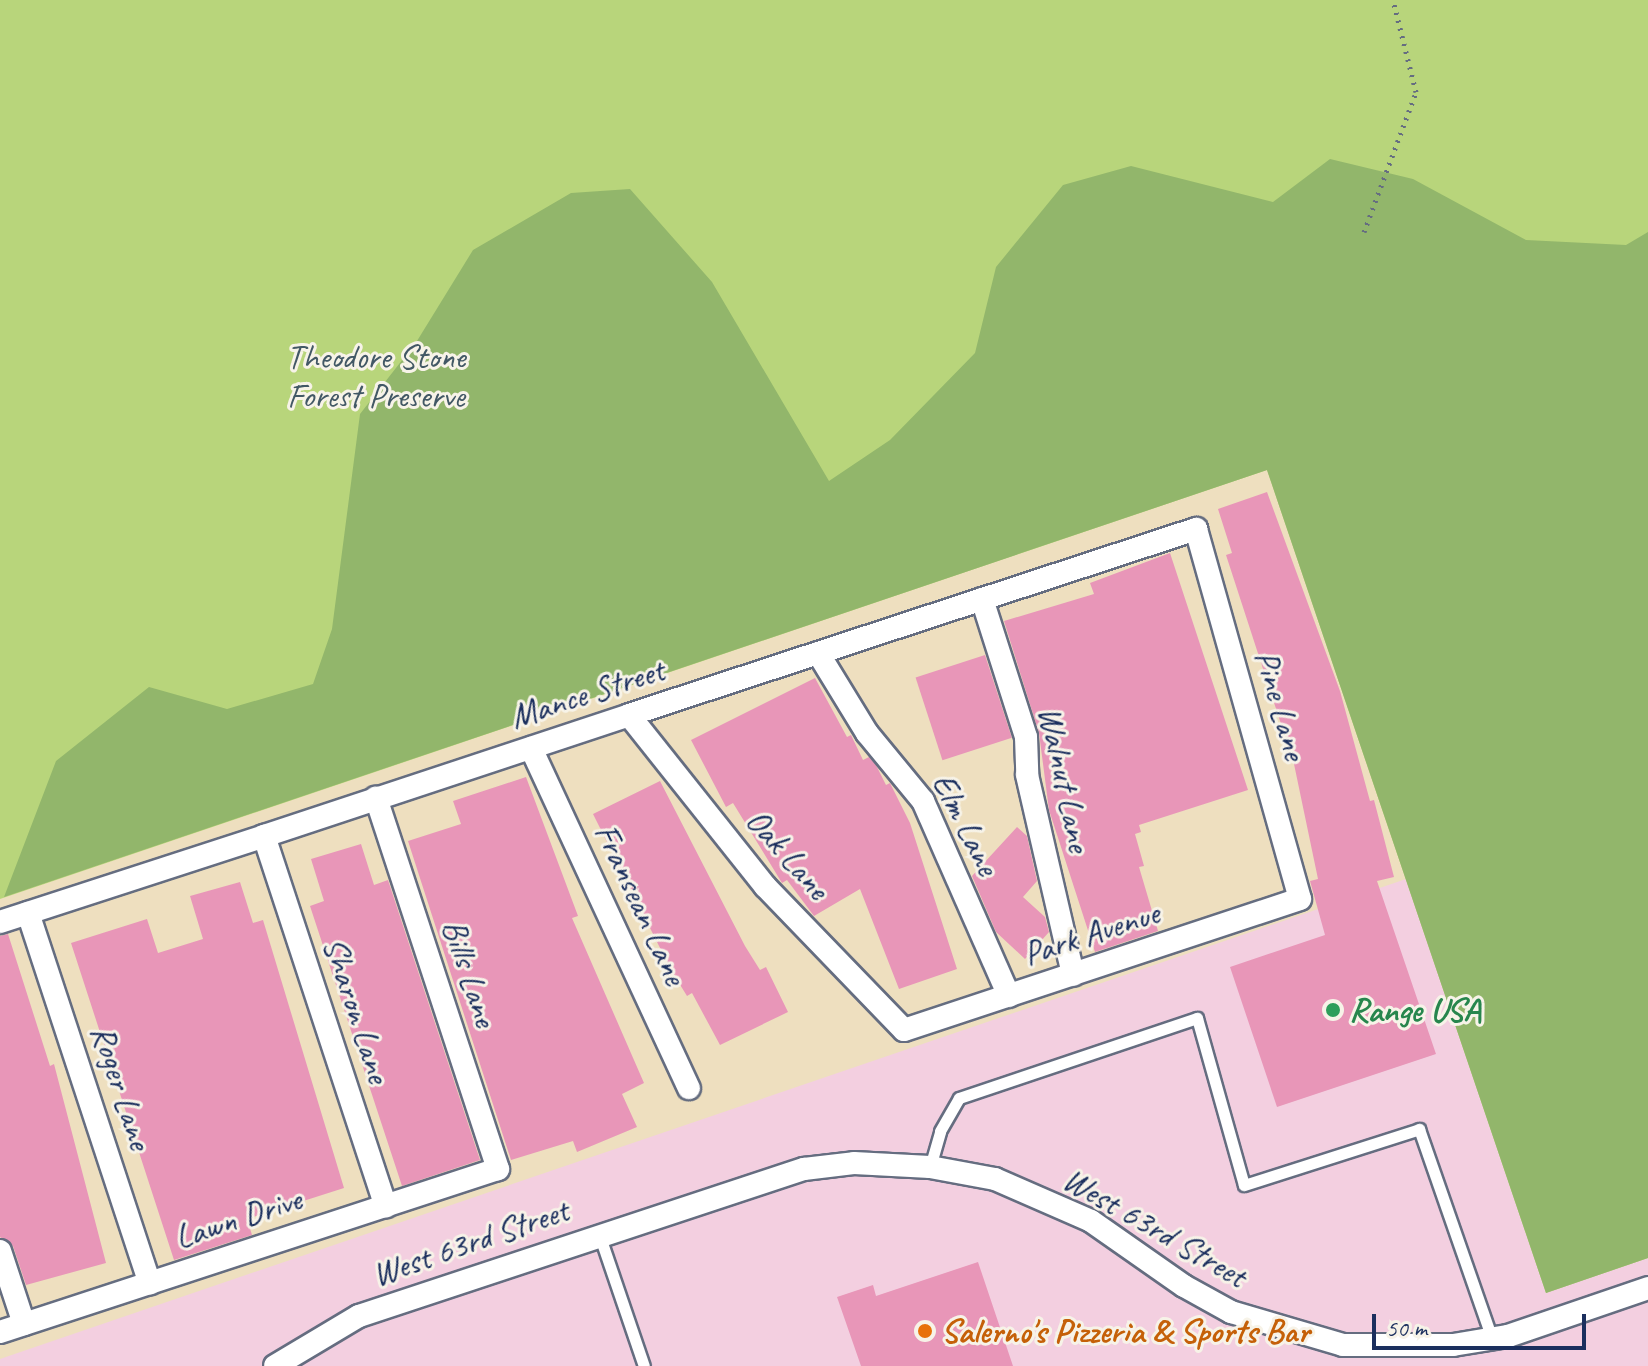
<!DOCTYPE html>
<html>
<head>
<meta charset="utf-8">
<style>
	body { margin:0 }
	#map { position:relative; width:1648px; height:1366px; overflow:hidden; background:#eedfbf; font-family:Caveat,sans-serif }
	div>[style] { position:absolute }
	.built>* { inset:0; background:#f3cfe0 }
	.green>* { inset:0; background:#b8d57b }
	.forest>* { inset:0; background:#92b66b }
	.building>* { inset:0; background:#e896b8; transform-origin:0 0 }
	.path>* { height:5px; margin-top:-2.5px; transform-origin:0; background:repeating-linear-gradient(90deg,#656d80 0 2px,transparent 0 8px) }
	.roads { filter:drop-shadow(2px 0 #656d80) drop-shadow(-2px 0 #656d80) drop-shadow(0 2px #656d80) drop-shadow(0 -2px #656d80) }
	.lane>* { height:11px; margin:-5.5px; padding:0 5.5px; transform-origin:5.5px; border-radius:5.5px; background:#fff }
	.street>* { height:22px; margin:-11px; padding:0 11px; transform-origin:11px; border-radius:11px; background:#fff }
	.dots>* { width:22px; height:22px; translate:-50% -50%; box-sizing:border-box; border:4px solid #f7f3e8; border-radius:50% }
	span { translate:-50% -50%; white-space:nowrap; text-align:center; line-height:1.15; -webkit-text-stroke:6px #f7f3e8; paint-order:stroke }
	.park-label { font-size:34px; color:#425865 }
	.street-label { font-size:34px; color:#1b2f5e }
	.leisure-label { font-size:34px; color:#27864d; font-weight:700 }
	.left { translate:0 -50%; text-align:left }
	.food-label { font-size:34px; color:#c56008; font-weight:700 }
	.scale { position:absolute; left:1372px; top:1314px; width:214px; height:36px; box-sizing:border-box; border:4px solid #1b2f5e; border-top:0; padding-left:10px; font-size:24px; line-height:28px; white-space:nowrap; color:#1b2f5e; -webkit-text-stroke:6px #f7f3e8; paint-order:stroke }
</style>
</head>
<body>
<div id="map">
	<div class="built">
		<div style="clip-path:polygon(1406px 879px,1546px 1292px,1648px 1258px,1648px 1366px,0 1366px,0 1359px)"></div>
	</div>
	<div class="green">
		<div style="clip-path:polygon(0 0,1648px 0,1648px 1258px,1546px 1293px,1267px 470px,0 899px)"></div>
	</div>
	<div class="forest">
		<div style="clip-path:polygon(1330px 159px,1413px 179px,1526px 240px,1626px 245px,1648px 232px,1648px 1258px,1546px 1293px,1267px 470px,4px 897px,56px 761px,149px 687px,227px 709px,313px 684px,332px 629px,360px 414px,417px 341px,473px 250px,571px 193px,630px 189px,712px 282px,829px 481px,890px 440px,975px 353px,996px 267px,1063px 185px,1131px 166px,1273px 202px)"></div>
	</div>
	<div class="building">
		<div style="clip-path:polygon(1267px 492px,1340px 691px,1370px 801px,1374px 800px,1394px 877px,1377px 881px,1436px 1054px,1277px 1107px,1230px 967px,1325px 935px,1310px 881px,1318px 879px,1294px 764px,1226px 555px,1232px 553px,1218px 509px)"></div>
		<div style="clip-path:polygon(1170px 553px,1248px 790px,1139px 825px,1141px 832px,1135px 834px,1144px 866px,1139px 867px,1158px 931px,1095px 952px,1049px 810px,1039px 733px,1004px 621px,1094px 594px,1090px 583px)"></div>
		<div style="left:985px;top:655px;width:87px;height:73px;rotate:72deg"></div>
		<div style="clip-path:polygon(815px 678px,847px 737px,851px 735px,863px 760px,869px 757px,876px 765px,886px 785px,890px 783px,910px 823px,957px 969px,899px 989px,860px 889px,814px 916px,787px 880px,782px 883px,733px 803px,726px 807px,691px 740px)"></div>
		<div style="clip-path:polygon(526px 777px,578px 916px,572px 918px,644px 1083px,622px 1094px,637px 1127px,577px 1152px,573px 1141px,511px 1160px,408px 841px,461px 824px,453px 801px)"></div>
		<div style="clip-path:polygon(660px 781px,745px 946px,760px 970px,766px 967px,788px 1012px,720px 1045px,692px 993px,687px 996px,671px 970px,593px 814px)"></div>
		<div style="clip-path:polygon(1017px 827px,1027px 836px,1037px 881px,1023px 897px,1045px 917px,1049px 932px,1025px 959px,996px 932px,972px 876px)"></div>
		<div style="clip-path:polygon(361px 844px,374px 885px,388px 880px,480px 1160px,402px 1186px,310px 906px,324px 901px,311px 859px)"></div>
		<div style="clip-path:polygon(240px 882px,253px 923px,263px 920px,344px 1188px,247px 1219px,252px 1235px,174px 1260px,71px 943px,147px 919px,158px 953px,203px 939px,190px 896px)"></div>
		<div style="clip-path:polygon(8px 934px,50px 1066px,54px 1064px,106px 1263px,26px 1285px,13px 1246px,0 1237px,0 936px)"></div>
		<div style="clip-path:polygon(978px 1262px,1013px 1366px,861px 1366px,837px 1297px,873px 1285px,876px 1296px)"></div>
	</div>
	<div class="path">
		<div style="left:1364px;top:232px;width:149px;rotate:-69.6deg"></div>
		<div style="left:1416px;top:92px;width:95px;rotate:-104deg"></div>
	</div>
	<div class="roads">
		<div class="lane">
			<div style="left:930px;top:1167px;width:37px;rotate:-74deg"></div>
			<div style="left:940px;top:1131px;width:38px;rotate:-60deg"></div>
			<div style="left:959px;top:1098px;width:251px;rotate:-18.6deg"></div>
			<div style="left:1197px;top:1018px;width:173px;rotate:74.3deg"></div>
			<div style="left:1244px;top:1185px;width:184px;rotate:-17.7deg"></div>
			<div style="left:1419px;top:1129px;width:222px;rotate:70.8deg"></div>
			<div style="left:599px;top:1234px;width:139px;rotate:71.2deg"></div>
		</div>
		<div class="street">
			<div style="left:982px;top:599px;width:145px;rotate:72.3deg"></div>
			<div style="left:1026px;top:737px;width:38px;rotate:88deg"></div>
			<div style="left:1027px;top:775px;width:205px;rotate:77deg"></div>
			<div style="left:818px;top:653px;width:94px;rotate:58.5deg"></div>
			<div style="left:867px;top:733px;width:88px;rotate:50.5deg"></div>
			<div style="left:923px;top:801px;width:213px;rotate:66.2deg"></div>
			<div style="left:531px;top:748px;width:375px;rotate:65.1deg"></div>
			<div style="left:264px;top:836px;width:390px;rotate:71.8deg"></div>
			<div style="left:28px;top:913px;width:390px;rotate:71.8deg"></div>
			<div style="left:0;top:922px;width:278px;rotate:-18deg"></div>
			<div style="left:264px;top:836px;width:385px;rotate:-18.3deg"></div>
			<div style="left:629px;top:715px;width:597px;rotate:-18.16deg"></div>
			<div style="left:1196px;top:529px;width:384px;rotate:74.3deg"></div>
			<div style="left:1300px;top:899px;width:417px;rotate:161.7deg"></div>
			<div style="left:904px;top:1030px;width:200px;rotate:-134deg"></div>
			<div style="left:765px;top:886px;width:218px;rotate:-128.5deg"></div>
			<div style="left:0;top:1251px;width:77px;rotate:71.8deg"></div>
			<div style="left:0;top:1332px;width:524px;rotate:-18.12deg"></div>
			<div style="left:498px;top:1169px;width:391px;rotate:-108.2deg"></div>
			<div style="left:275px;top:1366px;width:98px;rotate:-30.8deg"></div>
			<div style="left:359px;top:1316px;width:469px;rotate:-18.3deg"></div>
			<div style="left:804px;top:1169px;width:50px;rotate:-6.8deg"></div>
			<div style="left:854px;top:1163px;width:76px;rotate:3deg"></div>
			<div style="left:930px;top:1167px;width:66px;rotate:10.5deg"></div>
			<div style="left:995px;top:1179px;width:105px;rotate:23.6deg"></div>
			<div style="left:1091px;top:1221px;width:113px;rotate:35deg"></div>
			<div style="left:1184px;top:1286px;width:54px;rotate:29deg"></div>
			<div style="left:1231px;top:1312px;width:117px;rotate:16.4deg"></div>
			<div style="left:1343px;top:1345px;width:110px"></div>
			<div style="left:1453px;top:1345px;width:56px;rotate:-9.3deg"></div>
			<div style="left:1508px;top:1336px;width:148px;rotate:-18.9deg"></div>
		</div>
	</div>
	<div class="dots">
		<div style="left:1333px;top:1010px;background:#2e9e5b"></div>
		<div style="left:925px;top:1331px;background:#e8710a"></div>
	</div>
	<div class="park-label">
		<span style="left:376px;top:376px">Theodore Stone<br>Forest Preserve</span>
	</div>
	<div class="street-label">
		<span style="left:587px;top:693px;rotate:-18deg">Mance Street</span>
		<span style="left:1281px;top:705px;rotate:74deg">Pine Lane</span>
		<span style="left:1065px;top:779px;rotate:78deg">Walnut Lane</span>
		<span style="left:966px;top:824px;rotate:63deg">Elm Lane</span>
		<span style="left:788px;top:854px;rotate:49deg">Oak Lane</span>
		<span style="left:641px;top:904px;rotate:65deg">Fransean Lane</span>
		<span style="left:1091px;top:933px;rotate:-18deg">Park Avenue</span>
		<span style="left:470px;top:973px;rotate:72deg">Bills Lane</span>
		<span style="left:357px;top:1010px;rotate:72deg">Sharon Lane</span>
		<span style="left:122px;top:1087px;rotate:72deg">Roger Lane</span>
		<span style="left:238px;top:1218px;rotate:-18deg">Lawn Drive</span>
		<span style="left:1155px;top:1227px;rotate:30deg">West 63rd Street</span>
		<span style="left:470px;top:1242px;rotate:-19deg">West 63rd Street</span>
	</div>
	<div class="leisure-label">
		<span class="left" style="left:1349px;top:1010px">Range USA</span>
	</div>
	<div class="food-label">
		<span class="left" style="left:941px;top:1331px">Salerno's Pizzeria &amp; Sports Bar</span>
	</div>
	<div class="scale">50 m</div>
</div>
</body>
</html>
